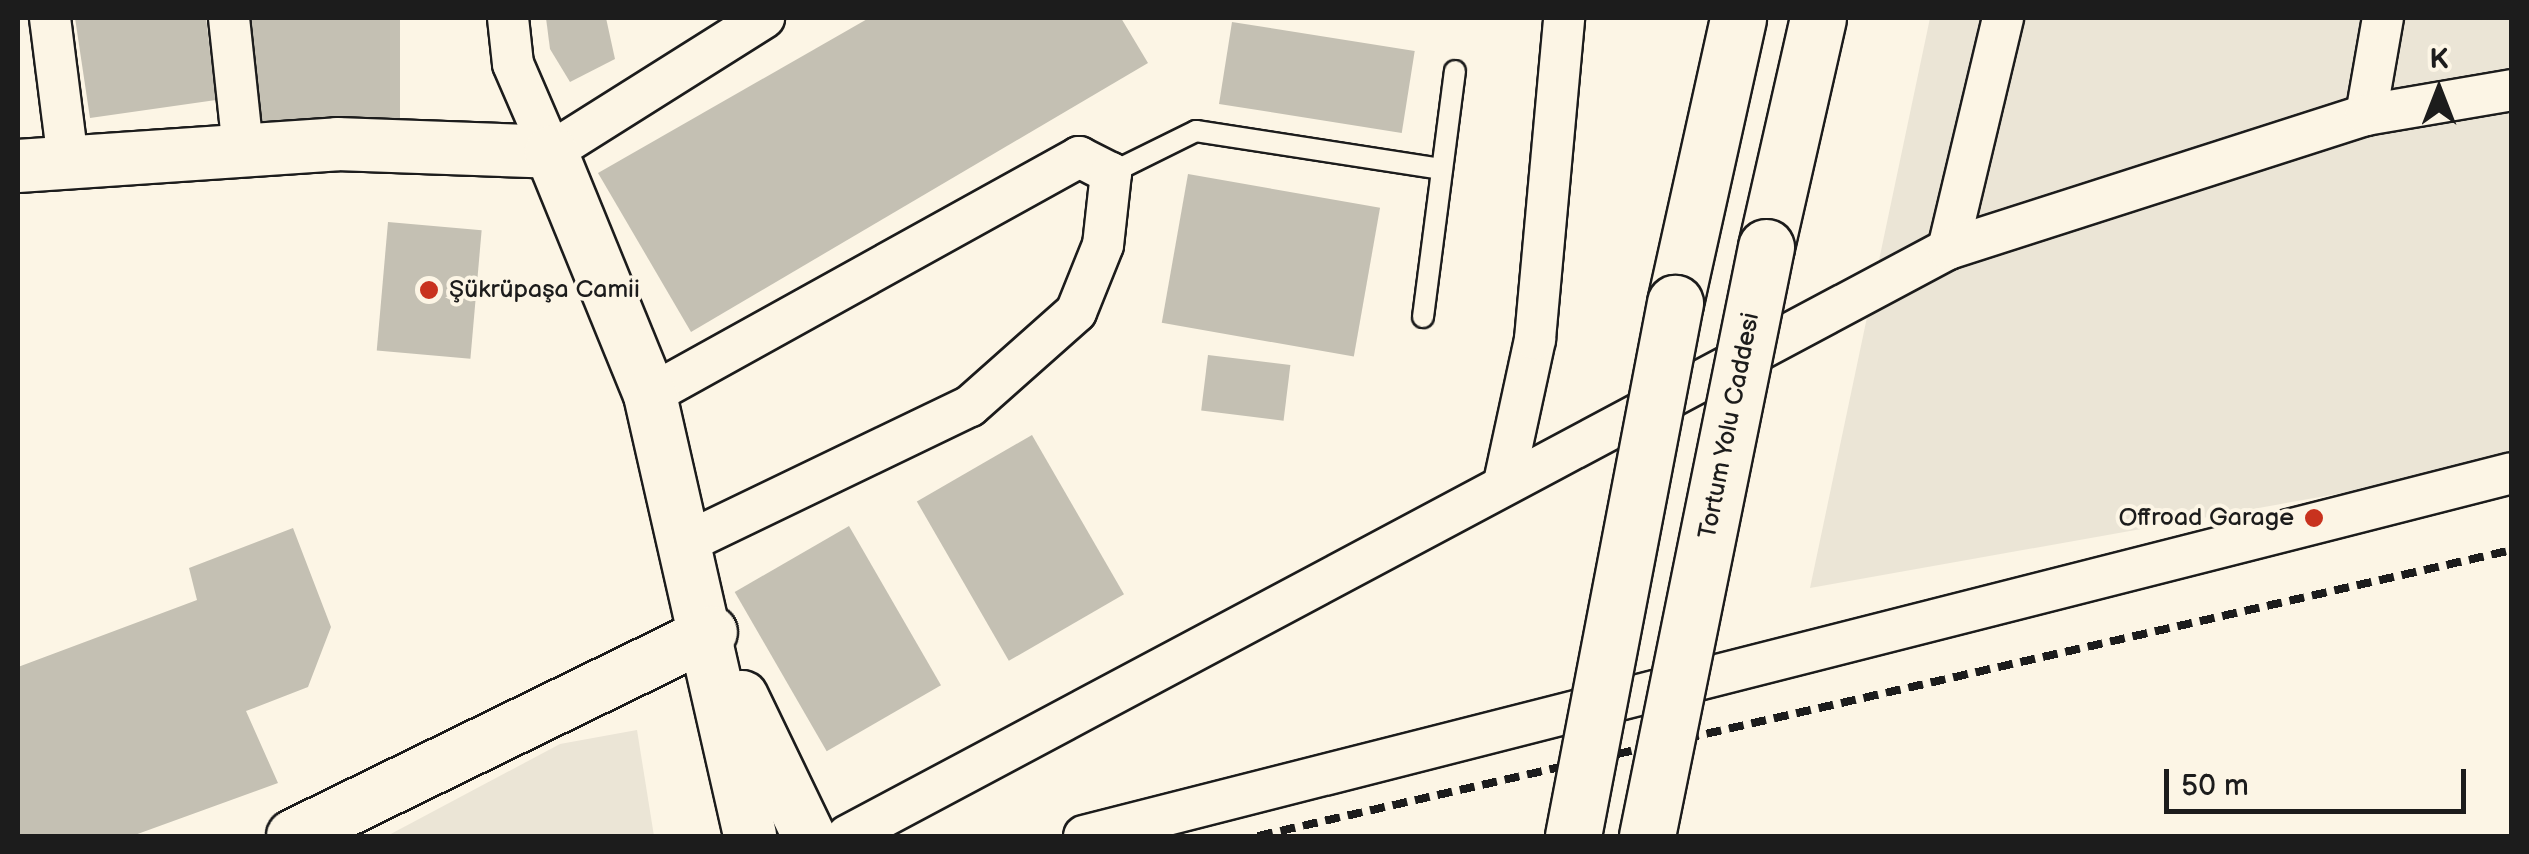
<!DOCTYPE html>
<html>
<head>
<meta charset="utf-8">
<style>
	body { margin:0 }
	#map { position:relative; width:2529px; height:854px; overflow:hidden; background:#fcf5e5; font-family:"Balsamiq Sans",sans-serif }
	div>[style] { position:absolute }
	.built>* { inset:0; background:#ebe5d6 }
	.building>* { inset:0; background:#c4c0b3; transform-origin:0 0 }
	.roads { filter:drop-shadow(2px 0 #1c1c1c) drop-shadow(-2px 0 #1c1c1c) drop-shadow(0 2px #1c1c1c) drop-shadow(0 -2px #1c1c1c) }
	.service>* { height:20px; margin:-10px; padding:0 10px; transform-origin:10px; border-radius:10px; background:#fcf5e5 }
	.minor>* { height:40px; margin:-20px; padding:0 20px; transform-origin:20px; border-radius:20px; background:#fcf5e5 }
	.tertiary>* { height:52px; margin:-26px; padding:0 26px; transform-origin:26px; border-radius:26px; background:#fcf5e5 }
	.trunk>* { height:55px; margin:-27.5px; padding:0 27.5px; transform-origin:27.5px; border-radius:27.5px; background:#fcf5e5 }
	.rail>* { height:8px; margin-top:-4px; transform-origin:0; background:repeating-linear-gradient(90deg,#1c1c1c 0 15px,transparent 0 23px) }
	.bridges { filter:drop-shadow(2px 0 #1c1c1c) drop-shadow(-2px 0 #1c1c1c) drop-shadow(0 2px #1c1c1c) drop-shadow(0 -2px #1c1c1c) }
	.trunk-bridge>* { height:55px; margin:-27.5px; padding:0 27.5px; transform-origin:27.5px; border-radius:27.5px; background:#fcf5e5 }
	.dots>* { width:28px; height:28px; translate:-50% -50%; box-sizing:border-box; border:5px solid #fcf5e5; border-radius:50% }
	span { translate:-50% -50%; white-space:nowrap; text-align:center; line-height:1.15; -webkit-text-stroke:8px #fcf5e5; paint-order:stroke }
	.poi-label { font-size:25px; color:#1c1c1c }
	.left { translate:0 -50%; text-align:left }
	.right { translate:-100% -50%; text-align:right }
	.street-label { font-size:25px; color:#1c1c1c }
	.frame { position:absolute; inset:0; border:20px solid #1c1c1c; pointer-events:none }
	.north { position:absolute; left:2389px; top:40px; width:100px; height:100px; -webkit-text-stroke:8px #fcf5e5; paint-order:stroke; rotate:0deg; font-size:28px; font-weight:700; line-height:40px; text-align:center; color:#1c1c1c }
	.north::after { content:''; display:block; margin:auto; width:35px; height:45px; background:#1c1c1c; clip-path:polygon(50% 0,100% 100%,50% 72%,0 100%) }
	.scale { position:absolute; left:2164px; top:769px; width:302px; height:45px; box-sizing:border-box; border:5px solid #1c1c1c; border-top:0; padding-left:12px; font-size:30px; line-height:35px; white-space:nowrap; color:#1c1c1c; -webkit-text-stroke:8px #fcf5e5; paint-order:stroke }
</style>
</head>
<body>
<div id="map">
	<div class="built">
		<div style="clip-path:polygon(1930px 18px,2511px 18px,2511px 463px,1810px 588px)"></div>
		<div style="clip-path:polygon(637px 730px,654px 836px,387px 836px,560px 744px)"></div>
	</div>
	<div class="building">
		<div style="clip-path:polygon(75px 18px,206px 18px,216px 100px,90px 118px)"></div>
		<div style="left:247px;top:18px;width:153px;height:109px"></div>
		<div style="clip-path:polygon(546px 18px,606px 18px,615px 59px,570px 82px,550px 49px)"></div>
		<div style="clip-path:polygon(869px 18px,1121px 18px,1148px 63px,691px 332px,598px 173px)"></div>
		<div style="left:1232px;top:22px;width:185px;height:83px;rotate:9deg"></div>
		<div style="left:1188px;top:174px;width:195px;height:151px;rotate:10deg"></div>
		<div style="left:388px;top:222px;width:94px;height:129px;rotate:5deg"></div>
		<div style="left:1208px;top:355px;width:83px;height:56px;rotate:7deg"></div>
		<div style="left:1032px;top:435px;width:184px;height:133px;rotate:60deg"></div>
		<div style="left:849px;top:526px;width:184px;height:132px;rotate:60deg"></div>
		<div style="clip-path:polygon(293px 528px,331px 627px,308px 687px,246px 711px,278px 783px,132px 836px,18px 836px,18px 667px,197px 600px,189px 568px)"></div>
	</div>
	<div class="roads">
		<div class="service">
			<div style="left:1111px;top:173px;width:95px;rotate:-26.3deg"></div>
			<div style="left:1196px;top:131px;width:249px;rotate:8.8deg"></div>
			<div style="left:1423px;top:317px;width:248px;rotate:-82.6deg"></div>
		</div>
		<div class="minor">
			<div style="left:50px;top:18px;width:143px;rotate:82.8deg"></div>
			<div style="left:229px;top:18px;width:133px;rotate:83.9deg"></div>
			<div style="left:508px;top:18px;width:46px;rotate:83.8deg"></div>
			<div style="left:513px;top:64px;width:96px;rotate:66.6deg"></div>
			<div style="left:551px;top:152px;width:252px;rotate:-32.2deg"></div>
			<div style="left:2366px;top:115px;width:98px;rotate:-80.1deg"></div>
			<div style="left:1948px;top:249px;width:237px;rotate:-76.6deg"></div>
			<div style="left:650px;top:395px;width:491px;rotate:-29deg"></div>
			<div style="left:1079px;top:157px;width:36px;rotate:27deg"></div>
			<div style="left:1111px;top:173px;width:72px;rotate:96.3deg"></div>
			<div style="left:1103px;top:245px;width:72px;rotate:111.9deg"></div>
			<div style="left:1076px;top:312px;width:142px;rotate:138.4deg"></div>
			<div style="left:970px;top:406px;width:311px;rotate:154.3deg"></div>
			<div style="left:1505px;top:478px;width:142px;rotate:-77.8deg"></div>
			<div style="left:1535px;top:339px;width:322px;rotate:-84.8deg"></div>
			<div style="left:847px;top:836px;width:1248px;rotate:-28.06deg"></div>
			<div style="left:1948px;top:249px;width:439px;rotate:-17.8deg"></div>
			<div style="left:2366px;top:115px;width:148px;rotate:-9.7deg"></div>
			<div style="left:1084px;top:836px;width:1473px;rotate:-14.26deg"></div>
		</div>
		<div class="tertiary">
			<div style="left:18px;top:166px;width:320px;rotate:-3.9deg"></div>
			<div style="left:337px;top:144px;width:214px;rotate:2.1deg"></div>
			<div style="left:551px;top:152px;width:262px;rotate:67.8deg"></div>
			<div style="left:650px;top:395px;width:452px;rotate:77.2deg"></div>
			<div style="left:742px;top:697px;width:154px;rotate:64.3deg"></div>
			<div style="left:293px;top:836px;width:465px;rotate:-26deg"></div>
		</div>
		<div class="trunk">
			<div style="left:1766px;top:247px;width:235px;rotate:-77.2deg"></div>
			<div style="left:1675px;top:303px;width:292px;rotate:-77.5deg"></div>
		</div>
	</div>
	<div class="rail">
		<div style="left:1258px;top:836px;width:1286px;rotate:-12.85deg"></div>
	</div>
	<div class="bridges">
		<div class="trunk-bridge">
			<div style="left:1573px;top:836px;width:543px;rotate:-79.17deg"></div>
			<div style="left:1647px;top:836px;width:601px;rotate:-78.58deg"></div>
		</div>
	</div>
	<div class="dots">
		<div style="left:429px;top:290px;background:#c8321e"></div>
		<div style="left:2314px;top:518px;background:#c8321e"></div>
	</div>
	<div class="poi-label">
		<span class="left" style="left:449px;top:290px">Şükrüpaşa Camii</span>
		<span class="right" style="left:2294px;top:518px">Offroad Garage</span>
	</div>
	<div class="street-label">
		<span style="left:1730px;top:426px;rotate:-79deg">Tortum Yolu Caddesi</span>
	</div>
	<div class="frame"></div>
	<div class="north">K</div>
	<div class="scale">50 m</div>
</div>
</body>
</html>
